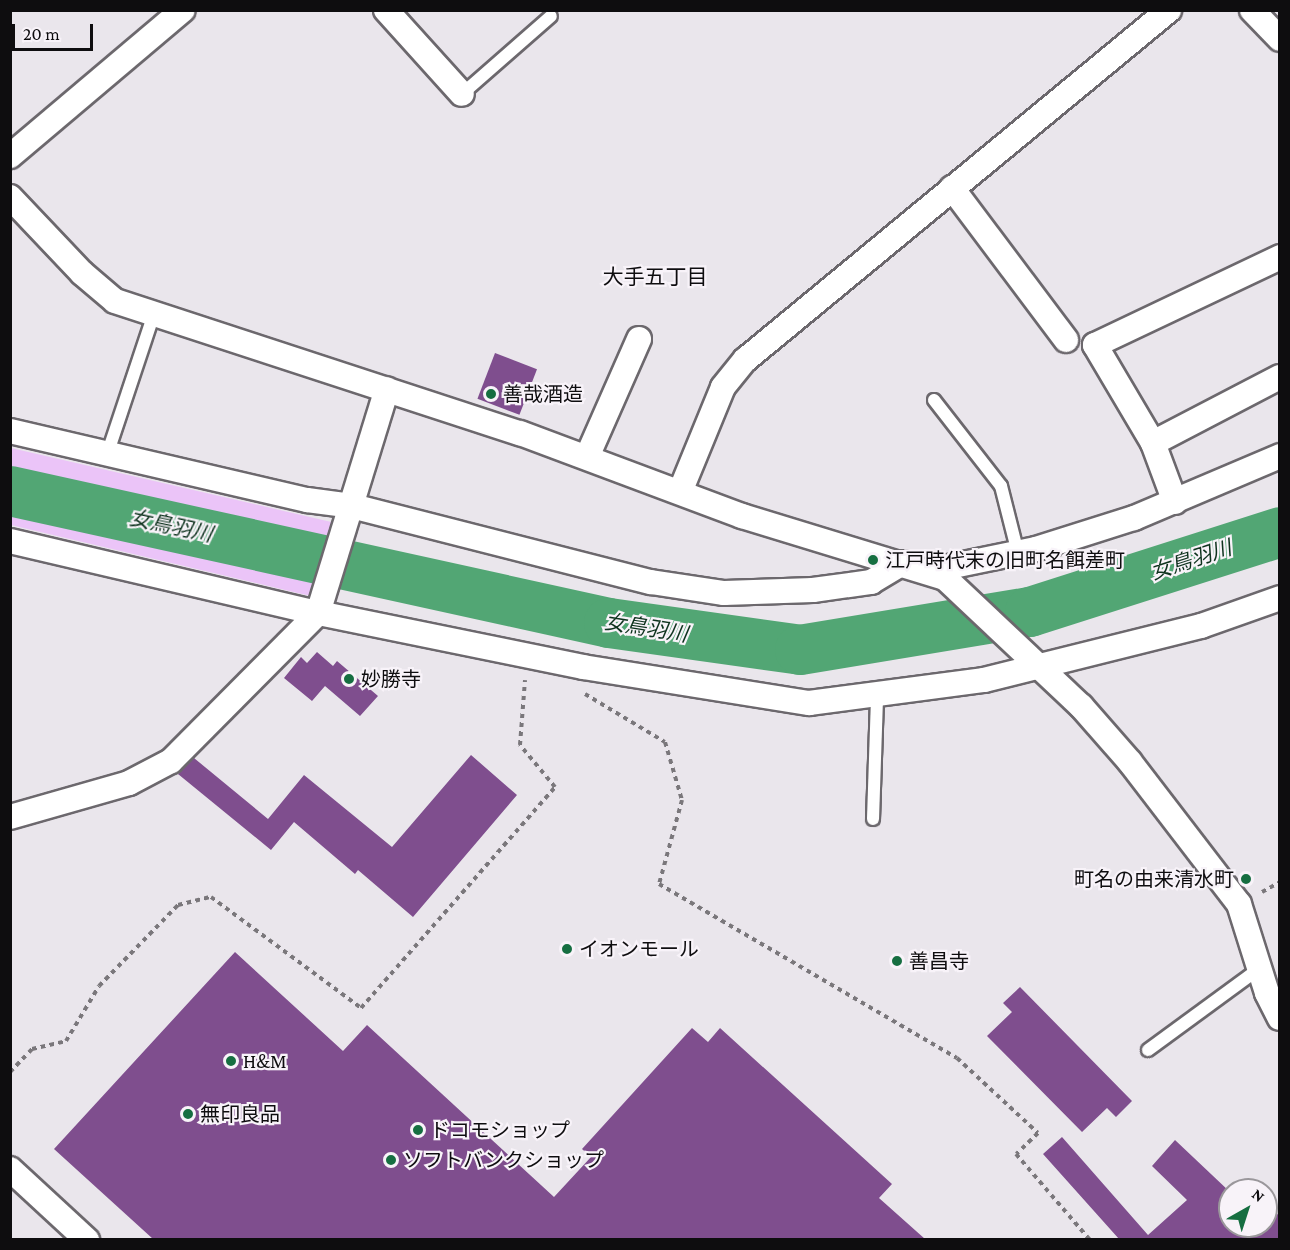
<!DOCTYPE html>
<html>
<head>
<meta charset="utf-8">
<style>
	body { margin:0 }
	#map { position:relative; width:1290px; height:1250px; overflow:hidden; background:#eae6ec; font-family:"Crimson Pro","Noto Sans JP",serif }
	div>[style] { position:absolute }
	.green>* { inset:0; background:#ebc4f8; transform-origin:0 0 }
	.river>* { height:50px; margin:-25px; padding:0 25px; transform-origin:25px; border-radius:25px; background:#52a674 }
	.building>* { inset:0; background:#7f4e8e; transform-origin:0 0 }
	.path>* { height:4px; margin-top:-2px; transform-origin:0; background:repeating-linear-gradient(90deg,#7a777b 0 4.5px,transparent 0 9px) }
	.roads { filter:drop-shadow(2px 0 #6c686d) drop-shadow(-2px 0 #6c686d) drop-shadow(0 2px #6c686d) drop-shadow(0 -2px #6c686d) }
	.lane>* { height:12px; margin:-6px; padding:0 6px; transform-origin:6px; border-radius:6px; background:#fff }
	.street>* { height:24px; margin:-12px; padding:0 12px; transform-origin:12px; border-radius:12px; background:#fff }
	.dots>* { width:16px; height:16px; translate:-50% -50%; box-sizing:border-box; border:3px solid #f8f3f9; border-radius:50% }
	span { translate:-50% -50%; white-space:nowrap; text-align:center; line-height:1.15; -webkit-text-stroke:4.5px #f8f3f9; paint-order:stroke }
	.poi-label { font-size:20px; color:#0e0d0f }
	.left { translate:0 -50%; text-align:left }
	.right { translate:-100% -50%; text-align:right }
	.neighbourhood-label { font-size:21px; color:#0e0d0f }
	.water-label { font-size:21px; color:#0e331e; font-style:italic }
	.frame { position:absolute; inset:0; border:12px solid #0e0d0f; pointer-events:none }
	.north { position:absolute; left:1218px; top:1178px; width:60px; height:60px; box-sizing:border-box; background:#f8f3f9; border:2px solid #9a979b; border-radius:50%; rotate:39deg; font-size:16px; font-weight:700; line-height:24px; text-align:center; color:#0e0d0f }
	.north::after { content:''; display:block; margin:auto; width:21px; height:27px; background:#166e41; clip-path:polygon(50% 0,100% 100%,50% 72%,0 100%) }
	.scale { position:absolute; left:12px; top:24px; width:81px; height:27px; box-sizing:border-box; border:3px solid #0e0d0f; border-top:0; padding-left:8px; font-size:18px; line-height:21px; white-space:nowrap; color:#0e0d0f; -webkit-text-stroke:4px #f8f3f9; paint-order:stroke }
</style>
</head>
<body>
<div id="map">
	<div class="green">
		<div style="left:11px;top:448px;width:331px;height:32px;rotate:13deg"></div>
		<div style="clip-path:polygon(11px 497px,143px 527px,324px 569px,317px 597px,302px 594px,11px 525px)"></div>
	</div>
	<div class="river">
		<div style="left:10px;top:491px;width:613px;rotate:12.43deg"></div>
		<div style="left:609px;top:623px;width:193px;rotate:8deg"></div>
		<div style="left:800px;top:650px;width:233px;rotate:-9.4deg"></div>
		<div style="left:1030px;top:612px;width:262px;rotate:-17.7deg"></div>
	</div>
	<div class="building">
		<div style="left:495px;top:353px;width:45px;height:49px;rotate:21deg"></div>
		<div style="clip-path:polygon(317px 652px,333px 666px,337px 661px,378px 696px,360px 716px,325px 686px,312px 701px,284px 678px,301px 657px,307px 663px)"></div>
		<div style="clip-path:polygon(471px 755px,517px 795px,413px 917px,358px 870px,355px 874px,294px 822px,271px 850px,178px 774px,194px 758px,268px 819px,304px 775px,392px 847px)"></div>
		<div style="clip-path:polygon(235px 952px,343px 1051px,367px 1025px,554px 1197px,591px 1157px,582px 1149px,692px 1028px,708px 1042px,720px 1028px,892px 1184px,879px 1198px,925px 1239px,153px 1239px,54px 1149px)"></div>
		<div style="clip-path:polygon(1020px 987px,1132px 1101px,1116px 1117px,1107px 1108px,1082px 1132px,987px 1036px,1012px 1012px,1003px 1003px)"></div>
		<div style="clip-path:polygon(1062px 1137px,1148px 1235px,1187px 1200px,1152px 1166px,1175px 1140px,1230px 1192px,1230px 1226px,1266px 1226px,1266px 1201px,1280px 1217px,1280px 1239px,1119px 1239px,1043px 1154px)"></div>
	</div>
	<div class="path">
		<div style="left:585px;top:694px;width:93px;rotate:31deg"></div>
		<div style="left:665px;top:742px;width:60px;rotate:73.7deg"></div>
		<div style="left:682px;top:800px;width:87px;rotate:105.3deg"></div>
		<div style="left:659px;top:884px;width:345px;rotate:30.3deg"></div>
		<div style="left:957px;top:1058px;width:110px;rotate:42.8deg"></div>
		<div style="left:1038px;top:1133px;width:30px;rotate:136deg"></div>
		<div style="left:1016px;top:1154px;width:113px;rotate:49.3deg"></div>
		<div style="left:1262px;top:892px;width:21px;rotate:-29deg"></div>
		<div style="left:10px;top:1072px;width:32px;rotate:-46deg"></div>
		<div style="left:32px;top:1049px;width:35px;rotate:-13deg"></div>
		<div style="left:66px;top:1041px;width:64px;rotate:-59deg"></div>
		<div style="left:99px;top:986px;width:113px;rotate:-45.7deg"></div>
		<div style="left:178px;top:905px;width:34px;rotate:-14deg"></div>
		<div style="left:211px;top:897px;width:187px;rotate:36.5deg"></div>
		<div style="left:361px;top:1008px;width:294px;rotate:-48.7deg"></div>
		<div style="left:555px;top:787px;width:55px;rotate:-129.8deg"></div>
		<div style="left:520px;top:745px;width:65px;rotate:-85.6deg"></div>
	</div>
	<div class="roads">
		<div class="lane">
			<div style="left:462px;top:94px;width:118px;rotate:-41.2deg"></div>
			<div style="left:934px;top:400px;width:109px;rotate:52.1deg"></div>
			<div style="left:1001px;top:486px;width:69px;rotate:75.8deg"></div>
			<div style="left:107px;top:455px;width:149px;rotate:-71.6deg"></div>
			<div style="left:873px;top:819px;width:123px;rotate:-88.1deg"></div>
			<div style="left:1148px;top:1050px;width:139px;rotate:-36.2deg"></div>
		</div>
		<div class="street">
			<div style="left:386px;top:10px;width:113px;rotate:47.9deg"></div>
			<div style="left:1252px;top:10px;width:40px;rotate:46deg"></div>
			<div style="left:10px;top:156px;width:226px;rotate:-40.2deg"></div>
			<div style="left:952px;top:188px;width:190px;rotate:53.1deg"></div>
			<div style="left:10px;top:197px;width:105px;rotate:46.5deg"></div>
			<div style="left:82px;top:273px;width:43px;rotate:40.3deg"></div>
			<div style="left:115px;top:301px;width:426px;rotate:18.1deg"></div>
			<div style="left:520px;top:433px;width:237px;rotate:20.5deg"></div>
			<div style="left:742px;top:516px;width:212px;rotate:17deg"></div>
			<div style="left:945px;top:578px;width:187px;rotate:43.3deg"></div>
			<div style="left:1081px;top:706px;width:74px;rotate:48.8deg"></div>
			<div style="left:1130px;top:762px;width:179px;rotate:52.5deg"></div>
			<div style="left:1239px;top:904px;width:93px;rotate:72.5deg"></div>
			<div style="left:1267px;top:993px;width:28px;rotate:63deg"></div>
			<div style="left:10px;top:431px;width:305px;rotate:13.1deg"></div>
			<div style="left:307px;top:500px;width:45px;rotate:7.6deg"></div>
			<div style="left:352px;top:506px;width:309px;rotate:14.3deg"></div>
			<div style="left:651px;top:582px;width:74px;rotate:8.6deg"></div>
			<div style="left:724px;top:593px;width:89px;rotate:-1.9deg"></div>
			<div style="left:813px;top:590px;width:59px;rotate:-7.9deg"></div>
			<div style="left:871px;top:582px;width:37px;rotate:-31deg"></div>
			<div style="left:1153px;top:443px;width:143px;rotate:-27.5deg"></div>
			<div style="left:587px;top:457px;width:129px;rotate:-66.2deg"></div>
			<div style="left:680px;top:492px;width:113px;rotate:-67.7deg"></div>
			<div style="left:723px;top:387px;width:35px;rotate:-51deg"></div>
			<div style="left:745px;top:360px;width:550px;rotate:-39.54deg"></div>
			<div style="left:1175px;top:502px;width:63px;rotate:-110.4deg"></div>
			<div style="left:1153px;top:443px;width:114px;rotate:-120.6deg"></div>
			<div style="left:1095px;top:345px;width:205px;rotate:-25.4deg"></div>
			<div style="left:10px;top:541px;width:316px;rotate:13.2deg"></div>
			<div style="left:318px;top:613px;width:270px;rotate:11.5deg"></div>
			<div style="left:583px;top:667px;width:229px;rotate:9.1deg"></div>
			<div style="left:809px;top:703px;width:177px;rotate:-7.5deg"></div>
			<div style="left:984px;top:680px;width:224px;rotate:-14deg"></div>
			<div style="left:1201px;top:626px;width:84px;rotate:-19.5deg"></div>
			<div style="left:929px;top:571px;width:109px;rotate:-11.6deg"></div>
			<div style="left:1036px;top:549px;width:103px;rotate:-17.6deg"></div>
			<div style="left:1134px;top:518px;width:159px;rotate:-23deg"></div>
			<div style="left:10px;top:817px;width:124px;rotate:-15.9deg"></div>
			<div style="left:129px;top:783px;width:47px;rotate:-27.6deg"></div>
			<div style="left:171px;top:761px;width:209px;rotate:-45.2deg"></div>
			<div style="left:318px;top:613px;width:234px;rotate:-72.9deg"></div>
			<div style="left:10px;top:1169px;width:105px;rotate:42.7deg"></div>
		</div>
	</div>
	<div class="dots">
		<div style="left:491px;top:394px;background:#166e41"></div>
		<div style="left:873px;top:560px;background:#166e41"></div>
		<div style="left:349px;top:679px;background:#166e41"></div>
		<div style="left:1246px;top:879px;background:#166e41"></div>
		<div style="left:567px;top:949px;background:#166e41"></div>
		<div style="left:897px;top:961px;background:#166e41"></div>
		<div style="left:231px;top:1061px;background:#166e41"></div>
		<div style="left:188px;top:1114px;background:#166e41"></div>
		<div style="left:418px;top:1130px;background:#166e41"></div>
		<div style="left:391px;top:1160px;background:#166e41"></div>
	</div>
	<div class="poi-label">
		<span class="left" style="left:503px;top:394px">善哉酒造</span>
		<span class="left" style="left:885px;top:560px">江戸時代末の旧町名餌差町</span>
		<span class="left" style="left:361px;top:679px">妙勝寺</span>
		<span class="right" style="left:1234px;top:879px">町名の由来清水町</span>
		<span class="left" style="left:579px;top:949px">イオンモール</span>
		<span class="left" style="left:909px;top:961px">善昌寺</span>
		<span class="left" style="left:243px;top:1061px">H&amp;M</span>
		<span class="left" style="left:200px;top:1114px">無印良品</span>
		<span class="left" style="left:430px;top:1130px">ドコモショップ</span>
		<span class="left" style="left:403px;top:1160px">ソフトバンクショップ</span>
	</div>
	<div class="neighbourhood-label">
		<span style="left:655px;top:277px">大手五丁目</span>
	</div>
	<div class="water-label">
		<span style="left:171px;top:526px;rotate:12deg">女鳥羽川</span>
		<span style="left:1191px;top:560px;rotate:-18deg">女鳥羽川</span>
		<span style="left:646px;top:628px;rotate:9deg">女鳥羽川</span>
	</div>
	<div class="frame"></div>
	<div class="north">N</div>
	<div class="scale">20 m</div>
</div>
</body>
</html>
